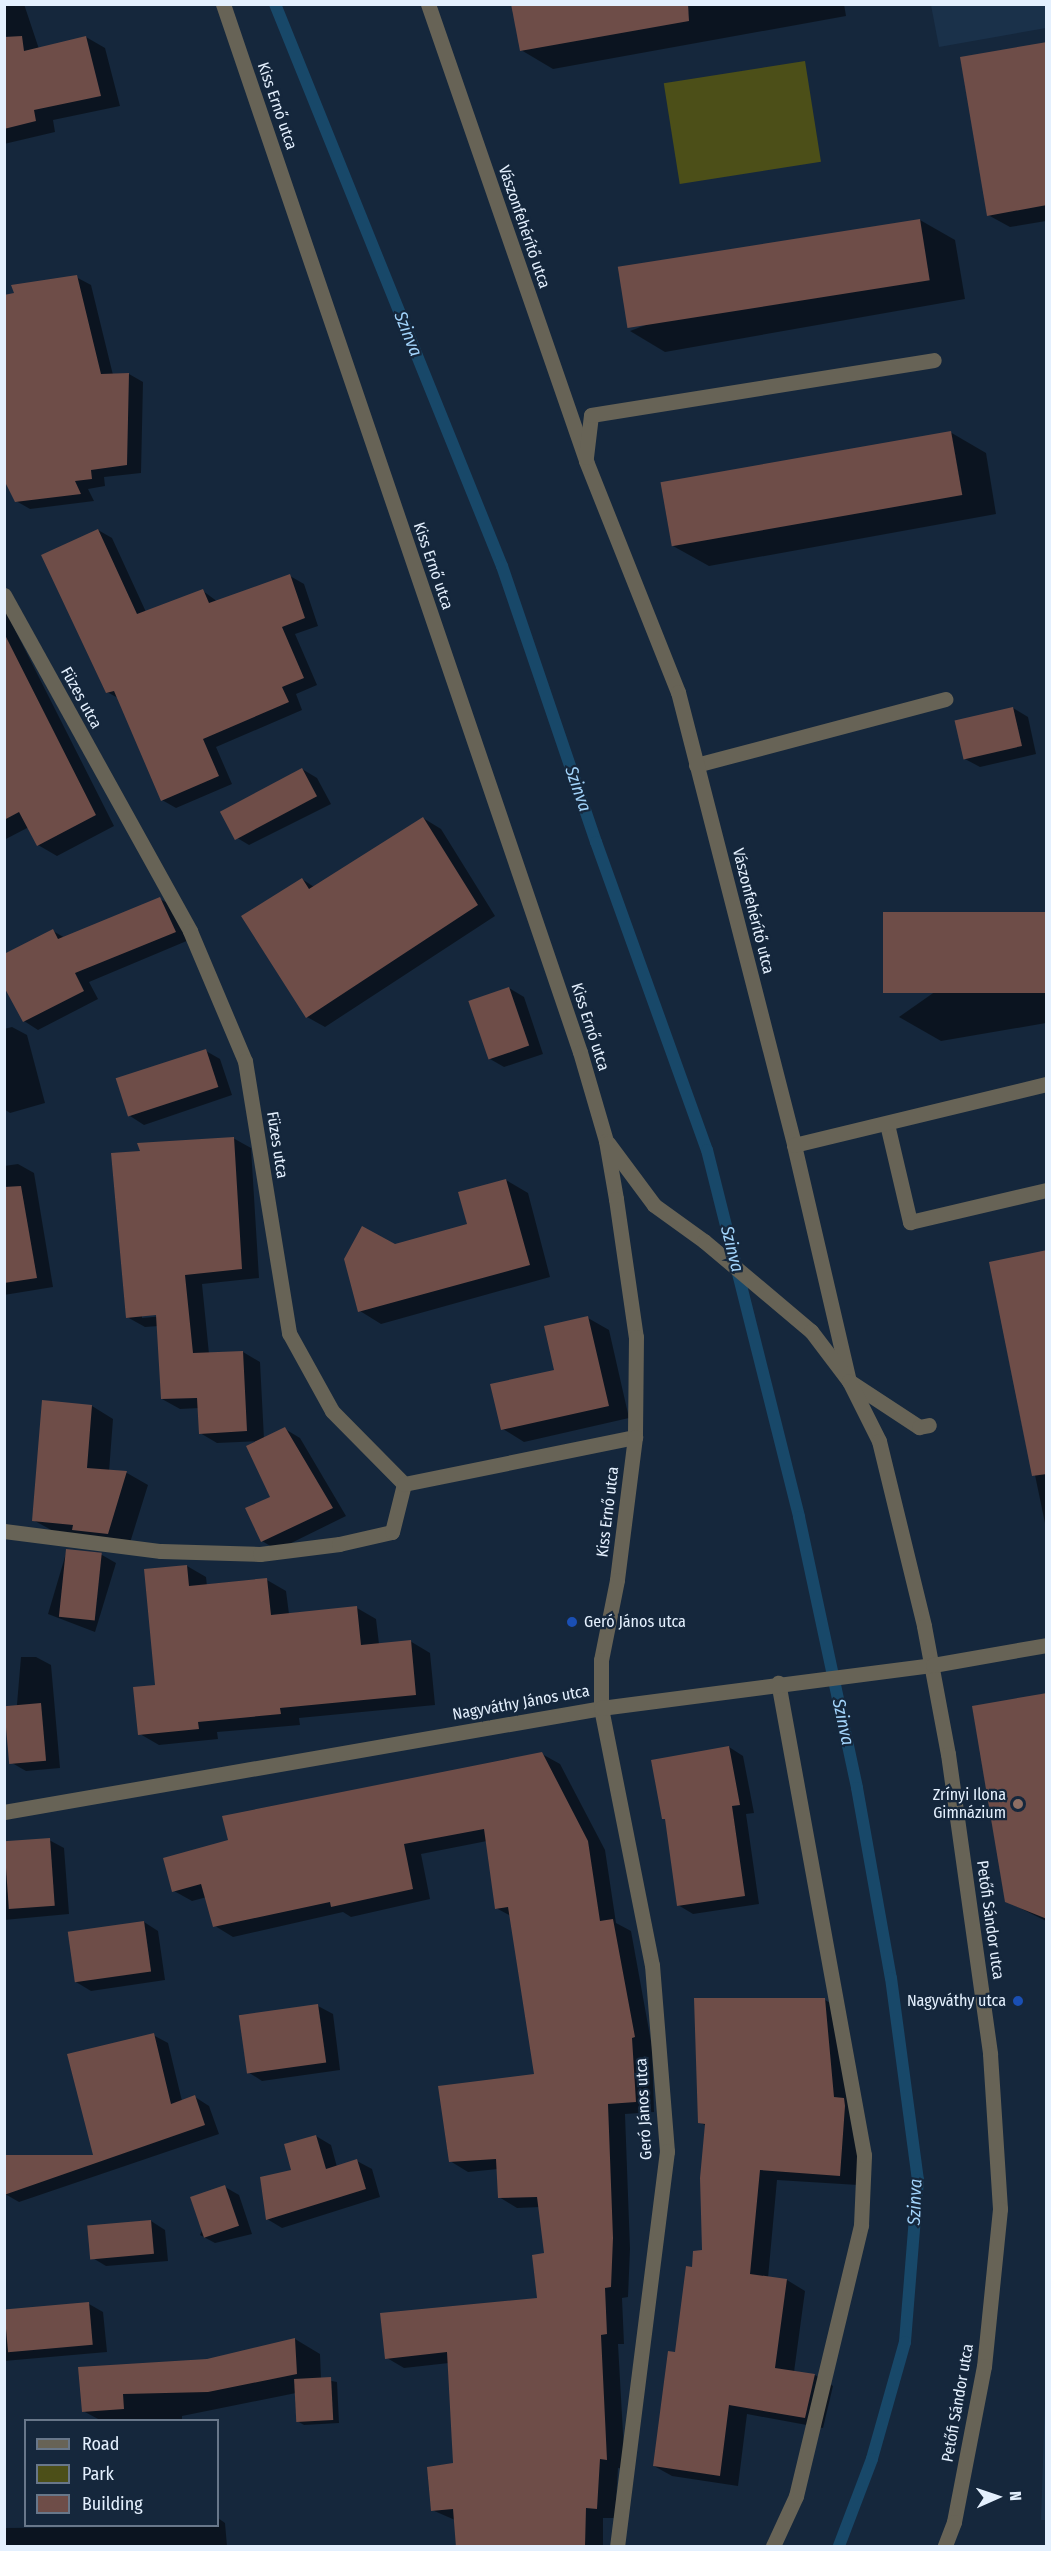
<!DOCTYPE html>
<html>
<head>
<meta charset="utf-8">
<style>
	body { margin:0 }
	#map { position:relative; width:1051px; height:2551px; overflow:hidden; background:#15273c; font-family:"Fira Sans Condensed",sans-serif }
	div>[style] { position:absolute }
	.built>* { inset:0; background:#1a314a }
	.green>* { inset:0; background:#4c4f18; transform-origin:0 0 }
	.shadow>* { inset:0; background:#0007 }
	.stream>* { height:12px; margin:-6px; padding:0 6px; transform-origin:6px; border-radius:6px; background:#184869 }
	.building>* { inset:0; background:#6e4d48; transform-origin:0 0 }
	.service>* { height:15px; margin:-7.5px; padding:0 7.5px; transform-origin:7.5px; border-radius:7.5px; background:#676356 }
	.minor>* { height:15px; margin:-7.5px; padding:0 7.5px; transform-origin:7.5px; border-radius:7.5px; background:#676356 }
	.tertiary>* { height:15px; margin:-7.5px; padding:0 7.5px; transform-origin:7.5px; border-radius:7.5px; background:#676356 }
	.dots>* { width:16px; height:16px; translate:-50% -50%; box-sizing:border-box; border:3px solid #15273c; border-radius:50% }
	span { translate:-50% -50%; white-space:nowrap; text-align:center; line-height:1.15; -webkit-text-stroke:4.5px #15273c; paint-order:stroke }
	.street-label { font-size:16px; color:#e4f0fe }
	.poi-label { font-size:16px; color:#e4f0fe }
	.left { translate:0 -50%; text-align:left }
	.right { translate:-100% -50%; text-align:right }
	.water-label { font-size:18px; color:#a2d3fa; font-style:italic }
	.frame { position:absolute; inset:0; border:6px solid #e4f0fe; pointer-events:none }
	.legend { position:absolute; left:24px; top:2419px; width:195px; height:108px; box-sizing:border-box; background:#15273c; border:2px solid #68778a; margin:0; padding:8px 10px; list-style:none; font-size:18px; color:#e4f0fe }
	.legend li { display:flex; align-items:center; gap:12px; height:30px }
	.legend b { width:30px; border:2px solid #68778a }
	.north { position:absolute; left:967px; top:2467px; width:60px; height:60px; -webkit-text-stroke:4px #15273c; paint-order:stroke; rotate:87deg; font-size:16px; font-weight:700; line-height:24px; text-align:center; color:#e4f0fe }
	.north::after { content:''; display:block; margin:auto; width:21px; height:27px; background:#e4f0fe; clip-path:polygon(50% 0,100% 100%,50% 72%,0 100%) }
</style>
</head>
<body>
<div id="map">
	<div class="built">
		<div style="clip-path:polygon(931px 5px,1046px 5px,1046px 28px,939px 47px)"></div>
		<div style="clip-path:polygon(1046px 2373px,1046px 2520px,1041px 2520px)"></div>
	</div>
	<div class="green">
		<div style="left:805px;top:61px;width:102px;height:143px;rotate:81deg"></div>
	</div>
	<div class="shadow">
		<div style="clip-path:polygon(4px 4px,24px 4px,39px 49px,86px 37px,105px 48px,120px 106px,53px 120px,55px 132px,4px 144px)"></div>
		<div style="clip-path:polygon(513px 4px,844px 4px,846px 16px,553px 69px,521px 50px)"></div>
		<div style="clip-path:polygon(1046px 43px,1046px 221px,1010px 227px,988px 215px)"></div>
		<div style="clip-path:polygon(920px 220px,955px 240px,965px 299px,665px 352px,630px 331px)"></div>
		<div style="clip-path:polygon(76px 277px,91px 285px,113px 375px,129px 374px,143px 382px,141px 473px,104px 477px,105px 486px,88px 489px,94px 501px,30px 509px,16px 501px,16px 294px)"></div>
		<div style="clip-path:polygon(950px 432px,986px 453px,996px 514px,709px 566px,673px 546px)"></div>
		<div style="clip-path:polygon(98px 530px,112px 538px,146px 612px,203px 591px,218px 602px,290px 576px,304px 584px,318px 626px,295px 634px,317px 685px,296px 694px,302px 710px,216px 747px,232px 784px,176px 808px,162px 800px,118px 698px,107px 692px)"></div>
		<div style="clip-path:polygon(4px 608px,114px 826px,57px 856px,38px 845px,29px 827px,4px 840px)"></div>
		<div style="clip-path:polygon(1013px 708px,1028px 717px,1036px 754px,980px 767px,965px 759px)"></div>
		<div style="clip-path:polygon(302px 769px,317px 778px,331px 804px,249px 845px,234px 836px)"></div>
		<div style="clip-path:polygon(423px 818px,441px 829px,495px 916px,325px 1027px,307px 1017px,302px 879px,314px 887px)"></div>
		<div style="clip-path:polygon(160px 899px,175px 907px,189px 940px,89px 982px,98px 999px,38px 1030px,24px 1021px,53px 931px,65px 938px)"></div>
		<div style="clip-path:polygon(1046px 914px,1046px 1023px,941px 1041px,899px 1017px)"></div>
		<div style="clip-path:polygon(509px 988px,524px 997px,543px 1054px,504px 1067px,490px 1059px)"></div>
		<div style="clip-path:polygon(12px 1027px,27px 1035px,45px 1103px,10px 1113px,4px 1109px,4px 1029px)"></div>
		<div style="clip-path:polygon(206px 1051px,220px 1059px,232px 1095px,144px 1125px,130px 1116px)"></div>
		<div style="clip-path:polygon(evenodd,233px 1138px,251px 1148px,259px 1278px,202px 1284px,209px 1354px,243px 1352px,260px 1362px,264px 1439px,285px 1429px,300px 1438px,346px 1516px,277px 1550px,262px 1541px,272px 1497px,261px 1441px,217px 1443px,200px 1433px,199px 1408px,180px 1409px,162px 1399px,159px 1326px,145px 1327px,127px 1317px,142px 1152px,233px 1138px,164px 1313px,164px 1316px,142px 1318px,142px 1315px,164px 1313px)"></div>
		<div style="clip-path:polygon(18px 1164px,34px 1173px,53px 1287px,4px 1295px,4px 1166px)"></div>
		<div style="clip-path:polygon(506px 1180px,528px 1193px,550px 1277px,381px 1324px,360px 1311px,395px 1246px,469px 1225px)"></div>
		<div style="clip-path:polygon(1046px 1252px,1046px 1528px,991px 1263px)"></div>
		<div style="clip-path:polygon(588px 1318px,609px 1330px,629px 1418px,524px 1442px,503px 1429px,556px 1371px)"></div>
		<div style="clip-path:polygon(92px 1406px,113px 1419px,109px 1472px,127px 1473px,148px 1485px,129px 1546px,55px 1532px,33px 1520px)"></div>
		<div style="clip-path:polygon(67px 1550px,102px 1555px,116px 1563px,95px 1632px,48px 1614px)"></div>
		<div style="clip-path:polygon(187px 1566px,206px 1577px,207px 1586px,267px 1580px,286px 1591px,289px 1614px,357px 1608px,376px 1619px,379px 1644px,410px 1641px,430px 1653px,435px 1705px,299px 1718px,300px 1725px,217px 1732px,218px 1739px,159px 1745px,140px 1734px,157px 1686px)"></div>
		<div style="clip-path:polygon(21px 1657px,36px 1657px,51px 1665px,60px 1768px,26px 1771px,12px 1763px)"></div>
		<div style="clip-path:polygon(1046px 1694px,1046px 1921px,1006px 1901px)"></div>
		<div style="clip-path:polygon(729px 1747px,743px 1756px,754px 1813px,746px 1814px,759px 1904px,693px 1914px,678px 1905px,667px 1820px,663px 1818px)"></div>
		<div style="clip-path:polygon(542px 1754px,560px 1764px,605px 1850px,616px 1923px,631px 1931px,652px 2047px,654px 2112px,625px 2114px,630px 2249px,628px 2297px,622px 2298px,624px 2344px,618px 2344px,625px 2469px,618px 2468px,615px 2518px,603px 2518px,603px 2546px,458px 2546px,455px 2520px,432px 2510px,455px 2465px,449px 2363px,404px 2368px,387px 2358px,538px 2299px,546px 2255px,540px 2207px,517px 2208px,499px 2197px,498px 2169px,468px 2172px,450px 2161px,536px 2075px,511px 1916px,496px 1908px,487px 1841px,421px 1854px,430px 1899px,351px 1917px,343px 1912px,233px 1937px,215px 1926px,207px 1897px,192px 1901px,174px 1891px)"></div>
		<div style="clip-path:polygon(49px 1840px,64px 1848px,69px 1914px,4px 1920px,4px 1844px)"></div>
		<div style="clip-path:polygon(144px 1922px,158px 1931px,165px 1980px,91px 1991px,76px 1982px)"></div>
		<div style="clip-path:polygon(825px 2000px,843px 2010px,862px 2110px,858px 2185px,777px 2180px,768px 2278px,787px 2280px,805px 2291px,794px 2372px,815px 2375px,833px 2386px,823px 2428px,747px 2414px,738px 2486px,672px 2476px,654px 2466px,693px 2268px,704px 2252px,706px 2126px,700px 2122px)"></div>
		<div style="clip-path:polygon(318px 2006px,333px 2014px,340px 2070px,262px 2081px,248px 2072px)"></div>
		<div style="clip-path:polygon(153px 2035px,168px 2043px,182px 2101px,195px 2097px,209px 2106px,219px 2134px,19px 2202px,5px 2194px,94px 2156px)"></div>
		<div style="clip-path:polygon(316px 2136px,331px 2145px,337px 2167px,357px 2161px,372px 2169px,380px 2197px,282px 2228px,267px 2219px)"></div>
		<div style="clip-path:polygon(225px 2187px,239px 2195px,252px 2234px,215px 2243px,200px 2235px)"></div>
		<div style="clip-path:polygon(151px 2221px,165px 2230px,168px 2261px,106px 2266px,91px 2257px)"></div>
		<div style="clip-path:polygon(89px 2304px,103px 2312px,107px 2352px,4px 2361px,4px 2311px)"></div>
		<div style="clip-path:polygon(295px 2339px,320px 2354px,321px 2379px,337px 2382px,339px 2423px,304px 2425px,297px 2421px,296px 2393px,182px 2416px,182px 2420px,100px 2420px,83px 2411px,80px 2368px,208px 2361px)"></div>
		<div style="clip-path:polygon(218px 2518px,225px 2523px,227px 2546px,4px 2546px,4px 2528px,218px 2526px)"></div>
	</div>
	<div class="stream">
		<div style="left:275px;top:4px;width:606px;rotate:68.01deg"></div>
		<div style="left:502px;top:566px;width:292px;rotate:71.2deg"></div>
		<div style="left:596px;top:842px;width:327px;rotate:70.2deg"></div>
		<div style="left:707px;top:1150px;width:378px;rotate:75.9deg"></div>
		<div style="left:799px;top:1517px;width:277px;rotate:77.9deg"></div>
		<div style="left:857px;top:1788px;width:193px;rotate:79.9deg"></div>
		<div style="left:891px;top:1978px;width:204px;rotate:82.4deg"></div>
		<div style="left:918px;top:2180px;width:163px;rotate:94.6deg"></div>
		<div style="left:905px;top:2342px;width:122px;rotate:105.8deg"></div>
		<div style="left:872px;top:2459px;width:93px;rotate:110.8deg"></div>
	</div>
	<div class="building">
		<div style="clip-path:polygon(511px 4px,688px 4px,689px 21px,520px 51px)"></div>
		<div style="clip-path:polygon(22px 36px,24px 51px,86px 36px,101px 96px,34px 110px,36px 121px,4px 129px,4px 37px)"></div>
		<div style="clip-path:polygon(1047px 42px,1047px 205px,987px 216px,960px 57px)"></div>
		<div style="left:920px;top:219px;width:62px;height:306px;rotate:81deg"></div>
		<div style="clip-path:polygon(77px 275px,101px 374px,129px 373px,127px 465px,91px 470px,92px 479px,75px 481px,81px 494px,15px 502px,4px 480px,4px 295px,14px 293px,11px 285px)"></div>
		<div style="left:951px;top:431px;width:65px;height:295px;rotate:80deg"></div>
		<div style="clip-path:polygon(98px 529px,137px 614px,203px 589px,209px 603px,290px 574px,305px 618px,282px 627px,304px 678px,282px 687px,289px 702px,203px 739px,219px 776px,161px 801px,114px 691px,106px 693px,41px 555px)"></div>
		<div style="clip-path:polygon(4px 633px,96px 815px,37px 846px,19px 812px,4px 820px)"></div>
		<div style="left:1013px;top:707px;width:40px;height:60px;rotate:77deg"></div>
		<div style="left:302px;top:768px;width:32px;height:93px;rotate:62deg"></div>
		<div style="clip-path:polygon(423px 817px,478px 905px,306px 1018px,241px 916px,302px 878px,309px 889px)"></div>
		<div style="clip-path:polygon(160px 897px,176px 932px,75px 973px,84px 991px,23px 1022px,4px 987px,4px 954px,53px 929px,58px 939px)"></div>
		<div style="left:1047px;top:912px;width:81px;height:164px;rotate:90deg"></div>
		<div style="left:509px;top:987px;width:62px;height:43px;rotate:71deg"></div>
		<div style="left:206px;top:1049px;width:40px;height:95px;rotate:72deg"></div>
		<div style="clip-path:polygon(234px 1137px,242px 1269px,185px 1275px,193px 1353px,243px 1351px,247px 1431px,199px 1434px,197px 1398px,161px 1399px,156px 1315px,126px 1318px,111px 1153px,140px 1151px,137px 1143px)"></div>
		<div style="clip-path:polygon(506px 1179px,530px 1265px,358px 1312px,344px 1259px,362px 1226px,395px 1244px,467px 1224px,458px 1192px)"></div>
		<div style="clip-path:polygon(21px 1186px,37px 1278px,4px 1283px,4px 1187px)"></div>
		<div style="clip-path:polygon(1047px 1250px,1047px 1474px,1032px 1476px,989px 1262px)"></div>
		<div style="clip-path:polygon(588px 1316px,609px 1406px,501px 1430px,490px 1384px,554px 1370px,544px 1326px)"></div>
		<div style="clip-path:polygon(42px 1400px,92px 1405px,87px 1468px,127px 1471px,108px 1534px,72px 1530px,73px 1525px,32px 1521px)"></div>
		<div style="clip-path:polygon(285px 1427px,333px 1508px,261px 1542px,245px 1508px,270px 1497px,246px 1446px)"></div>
		<div style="left:66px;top:1549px;width:36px;height:68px;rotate:6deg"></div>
		<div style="clip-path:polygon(187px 1565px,189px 1586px,267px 1578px,271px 1615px,357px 1606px,361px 1645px,411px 1640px,416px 1695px,280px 1708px,281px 1714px,198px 1722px,199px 1729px,138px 1735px,133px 1687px,155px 1685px,144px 1569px)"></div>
		<div style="clip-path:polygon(1047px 1693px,1047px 1919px,1005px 1902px,972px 1706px)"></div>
		<div style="left:41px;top:1703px;width:58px;height:37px;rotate:85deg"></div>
		<div style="clip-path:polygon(729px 1746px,740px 1805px,732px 1806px,745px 1896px,677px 1906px,665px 1819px,662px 1819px,651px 1760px)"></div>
		<div style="clip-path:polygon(542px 1752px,588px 1841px,600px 1921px,613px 1919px,635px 2037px,632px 2038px,636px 2102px,608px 2104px,613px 2238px,611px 2287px,605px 2288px,607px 2334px,601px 2335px,607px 2460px,600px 2459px,597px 2509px,586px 2508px,585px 2547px,456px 2547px,453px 2509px,431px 2511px,427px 2467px,453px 2463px,447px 2352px,385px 2359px,380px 2313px,537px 2298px,532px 2255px,544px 2253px,537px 2197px,498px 2198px,496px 2159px,449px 2162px,438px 2086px,534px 2074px,508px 1907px,495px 1909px,484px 1829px,404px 1844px,413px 1889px,331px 1907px,330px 1902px,213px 1927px,201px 1884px,172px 1892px,163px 1858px,228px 1840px,222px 1816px)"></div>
		<div style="left:50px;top:1838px;width:68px;height:46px;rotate:86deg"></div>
		<div style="left:144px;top:1921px;width:51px;height:77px;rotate:82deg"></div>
		<div style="clip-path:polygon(694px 1998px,825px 1998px,834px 2097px,844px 2098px,845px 2106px,840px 2176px,760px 2170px,750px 2274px,787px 2279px,775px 2368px,815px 2374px,805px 2418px,729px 2405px,720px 2476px,653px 2466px,668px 2351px,675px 2352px,686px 2266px,692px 2267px,693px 2251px,702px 2250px,700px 2178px,705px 2124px,698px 2123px)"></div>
		<div style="left:318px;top:2004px;width:59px;height:80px;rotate:82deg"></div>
		<div style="clip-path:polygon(154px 2033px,171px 2104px,195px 2095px,205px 2125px,4px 2195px,6px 2155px,93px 2155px,67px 2054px)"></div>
		<div style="clip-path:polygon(316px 2135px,326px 2169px,357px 2159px,366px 2189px,266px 2220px,260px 2177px,291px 2170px,284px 2144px)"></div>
		<div style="left:225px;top:2185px;width:43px;height:37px;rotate:71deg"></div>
		<div style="left:151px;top:2220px;width:34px;height:64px;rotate:85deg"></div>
		<div style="left:89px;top:2302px;width:43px;height:85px;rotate:85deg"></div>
		<div style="clip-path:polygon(295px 2338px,297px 2374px,208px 2392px,123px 2394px,124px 2409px,82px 2412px,78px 2367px,207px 2359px)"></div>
		<div style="left:331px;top:2377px;width:43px;height:37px;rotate:87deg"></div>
	</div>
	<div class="service">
		<div style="left:696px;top:765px;width:258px;rotate:-14.8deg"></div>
		<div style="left:887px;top:1124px;width:101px;rotate:76.8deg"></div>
		<div style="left:910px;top:1222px;width:140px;rotate:-13.2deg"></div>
		<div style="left:849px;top:1381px;width:84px;rotate:33.3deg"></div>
		<div style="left:919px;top:1427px;width:10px;rotate:-11deg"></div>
		<div style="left:4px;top:1531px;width:158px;rotate:7.3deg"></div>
		<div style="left:161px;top:1551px;width:99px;rotate:1.7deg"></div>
		<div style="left:260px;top:1554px;width:80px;rotate:-7.2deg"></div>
		<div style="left:339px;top:1544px;width:54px;rotate:-12.8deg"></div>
		<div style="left:392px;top:1532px;width:49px;rotate:-76deg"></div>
		<div style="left:773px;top:2546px;width:55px;rotate:-65.3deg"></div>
		<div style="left:796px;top:2496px;width:279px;rotate:-76.5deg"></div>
		<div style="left:861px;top:2225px;width:70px;rotate:-87.5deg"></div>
		<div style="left:864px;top:2155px;width:480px;rotate:-100.3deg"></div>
	</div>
	<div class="minor">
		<div style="left:428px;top:4px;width:484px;rotate:70.9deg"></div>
		<div style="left:586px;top:461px;width:249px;rotate:68.3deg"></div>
		<div style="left:678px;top:692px;width:468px;rotate:75.6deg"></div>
		<div style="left:794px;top:1145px;width:242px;rotate:76.9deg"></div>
		<div style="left:586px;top:457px;width:42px;rotate:-83.2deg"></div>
		<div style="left:591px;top:415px;width:347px;rotate:-9.1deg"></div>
		<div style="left:4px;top:595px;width:384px;rotate:61deg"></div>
		<div style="left:190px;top:931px;width:141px;rotate:67.1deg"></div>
		<div style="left:245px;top:1061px;width:276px;rotate:80.8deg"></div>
		<div style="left:289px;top:1333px;width:89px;rotate:61.1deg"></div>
		<div style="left:332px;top:1411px;width:103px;rotate:45.4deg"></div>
		<div style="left:404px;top:1484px;width:236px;rotate:-11.5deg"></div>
		<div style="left:794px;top:1145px;width:259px;rotate:-13.6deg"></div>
		<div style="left:4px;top:1812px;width:606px;rotate:-9.88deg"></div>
	</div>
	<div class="tertiary">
		<div style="left:223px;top:4px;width:1107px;rotate:71.19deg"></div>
		<div style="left:580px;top:1052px;width:93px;rotate:73.7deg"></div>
		<div style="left:606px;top:1141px;width:59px;rotate:80.2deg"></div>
		<div style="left:616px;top:1199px;width:139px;rotate:81.8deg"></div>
		<div style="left:636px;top:1337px;width:100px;rotate:90.6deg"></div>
		<div style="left:635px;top:1437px;width:144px;rotate:97.2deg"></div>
		<div style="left:617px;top:1580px;width:82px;rotate:101.3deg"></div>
		<div style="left:601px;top:1660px;width:48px;rotate:90deg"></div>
		<div style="left:601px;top:1708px;width:262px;rotate:78.8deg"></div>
		<div style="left:652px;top:1965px;width:187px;rotate:85.4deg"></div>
		<div style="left:667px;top:2151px;width:398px;rotate:97.2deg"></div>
		<div style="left:608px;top:1143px;width:77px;rotate:53.4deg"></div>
		<div style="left:654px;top:1205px;width:62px;rotate:35.8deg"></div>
		<div style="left:704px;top:1241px;width:140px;rotate:40.1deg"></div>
		<div style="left:811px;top:1331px;width:63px;rotate:52.8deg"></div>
		<div style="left:849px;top:1381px;width:67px;rotate:63.4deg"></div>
		<div style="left:879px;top:1441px;width:190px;rotate:76.3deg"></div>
		<div style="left:924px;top:1626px;width:130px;rotate:79.4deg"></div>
		<div style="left:948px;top:1754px;width:303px;rotate:82deg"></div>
		<div style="left:990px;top:2054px;width:155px;rotate:86.3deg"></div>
		<div style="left:1000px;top:2209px;width:158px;rotate:95.8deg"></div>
		<div style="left:984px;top:2366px;width:159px;rotate:100.9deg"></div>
		<div style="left:954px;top:2522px;width:26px;rotate:111deg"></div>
		<div style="left:601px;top:1708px;width:335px;rotate:-7.4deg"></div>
		<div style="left:933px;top:1665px;width:115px;rotate:-10deg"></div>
	</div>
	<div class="dots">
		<div style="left:572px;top:1622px;background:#1a4fb4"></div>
		<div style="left:1018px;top:1804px;background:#8d6e63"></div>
		<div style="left:1018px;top:2001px;background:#1a4fb4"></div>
	</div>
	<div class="street-label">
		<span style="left:277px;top:106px;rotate:71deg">Kiss Ernő utca</span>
		<span style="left:524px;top:227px;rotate:71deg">Vászonfehérítő utca</span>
		<span style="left:433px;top:566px;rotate:71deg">Kiss Ernő utca</span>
		<span style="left:81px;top:698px;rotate:61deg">Füzes utca</span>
		<span style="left:753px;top:911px;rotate:76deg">Vászonfehérítő utca</span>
		<span style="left:590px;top:1027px;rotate:72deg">Kiss Ernő utca</span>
		<span style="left:277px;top:1145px;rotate:81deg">Füzes utca</span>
		<span style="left:608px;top:1512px;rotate:-83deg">Kiss Ernő utca</span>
		<span style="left:521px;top:1703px;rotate:-10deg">Nagyváthy János utca</span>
		<span style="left:990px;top:1920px;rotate:82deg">Petőfi Sándor utca</span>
		<span style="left:644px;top:2109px;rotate:-93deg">Geró János utca</span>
		<span style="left:958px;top:2403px;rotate:-80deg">Petőfi Sándor utca</span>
	</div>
	<div class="poi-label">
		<span class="left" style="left:584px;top:1622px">Geró János utca</span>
		<span class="right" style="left:1006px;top:1804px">Zrínyi Ilona<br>Gimnázium</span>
		<span class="right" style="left:1006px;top:2001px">Nagyváthy utca</span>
	</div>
	<div class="water-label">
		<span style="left:408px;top:334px;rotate:68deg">Szinva</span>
		<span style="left:578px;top:789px;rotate:71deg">Szinva</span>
		<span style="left:732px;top:1249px;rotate:76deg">Szinva</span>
		<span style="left:843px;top:1722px;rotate:78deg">Szinva</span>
		<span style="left:915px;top:2202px;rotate:-88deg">Szinva</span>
	</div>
	<div class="frame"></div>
	<ul class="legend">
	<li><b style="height:8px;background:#676356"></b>Road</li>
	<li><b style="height:16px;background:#4c4f18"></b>Park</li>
	<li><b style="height:16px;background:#6e4d48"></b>Building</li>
	</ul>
	<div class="north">N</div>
</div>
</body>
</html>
